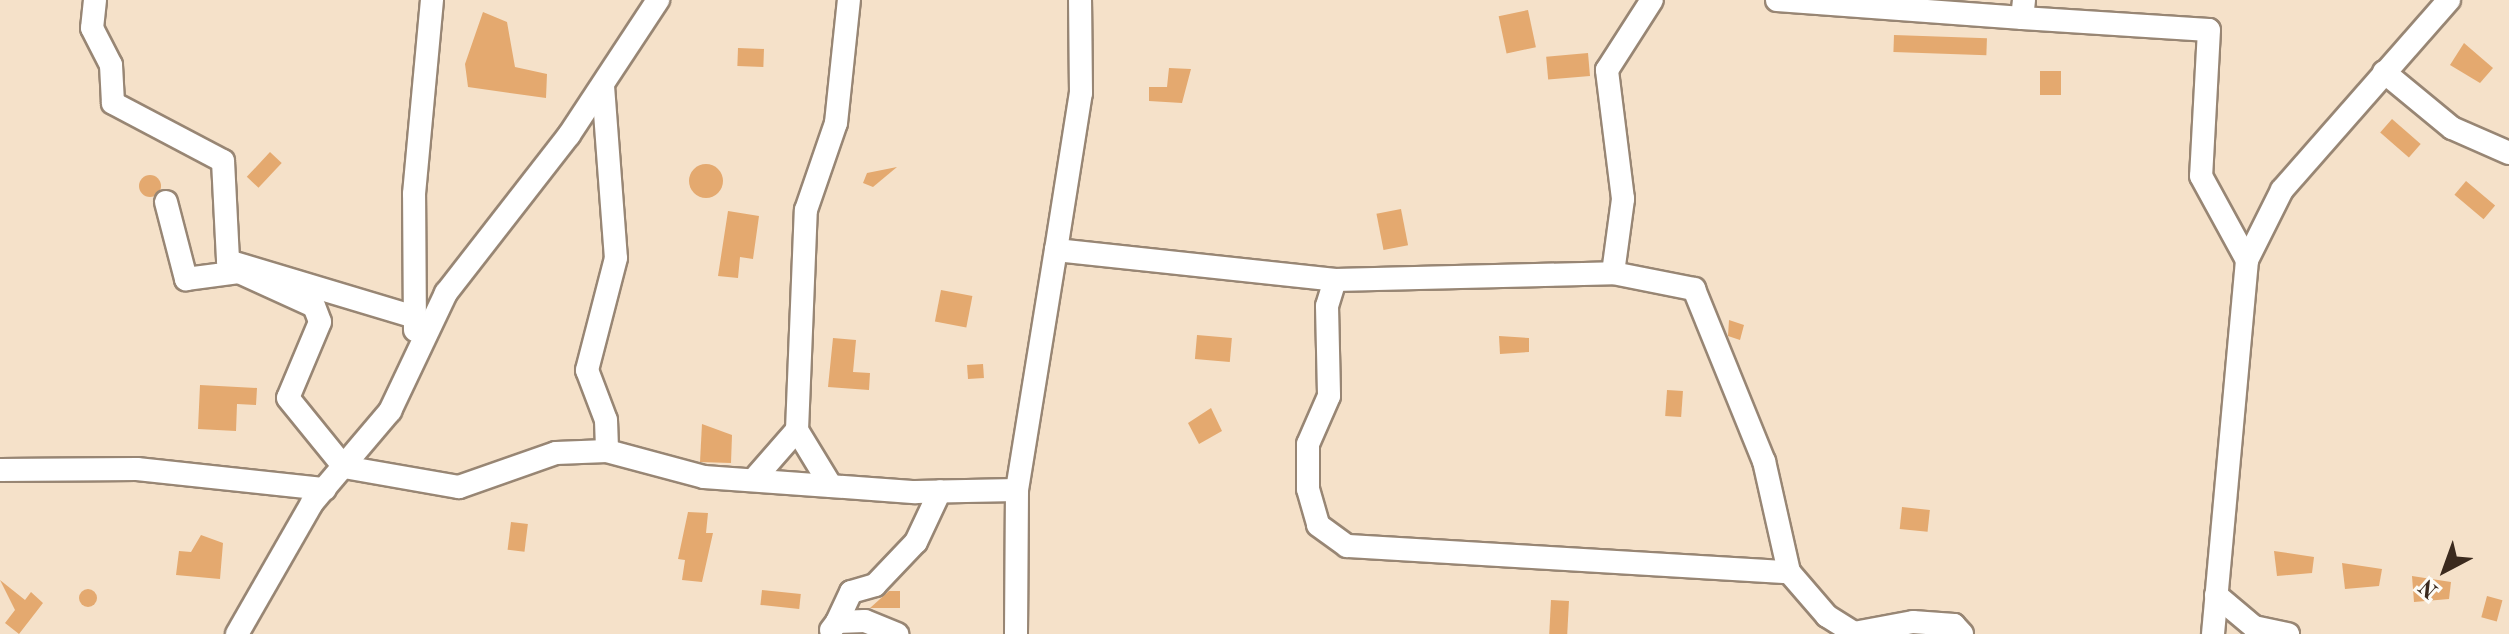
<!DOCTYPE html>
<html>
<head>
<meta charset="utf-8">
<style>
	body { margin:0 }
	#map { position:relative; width:2509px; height:634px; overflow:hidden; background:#f5e1c9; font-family:"Old Standard TT",serif }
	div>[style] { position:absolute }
	.building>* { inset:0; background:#e4a96f; transform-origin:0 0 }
	.round { border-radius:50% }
	.roads { filter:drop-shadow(2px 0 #988674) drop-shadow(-2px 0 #988674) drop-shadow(0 2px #988674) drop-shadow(0 -2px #988674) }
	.street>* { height:22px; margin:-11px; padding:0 11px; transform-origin:11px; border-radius:11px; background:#fff }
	span { translate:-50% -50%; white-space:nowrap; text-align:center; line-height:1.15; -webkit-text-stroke:8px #fdfcf7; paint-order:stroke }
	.north { position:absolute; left:2405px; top:530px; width:80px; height:80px; -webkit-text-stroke:6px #fdfcf7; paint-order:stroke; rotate:221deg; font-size:22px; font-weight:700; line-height:32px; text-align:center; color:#3b2a1e }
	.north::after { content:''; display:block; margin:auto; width:28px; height:36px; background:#3b2a1e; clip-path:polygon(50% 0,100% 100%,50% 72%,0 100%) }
</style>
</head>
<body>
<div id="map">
	<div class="building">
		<div style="left:1528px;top:10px;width:38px;height:30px;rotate:78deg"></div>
		<div style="clip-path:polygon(483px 12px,507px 22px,515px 67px,547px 74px,546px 98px,468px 87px,465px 64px)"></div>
		<div style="left:1894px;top:35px;width:93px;height:17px;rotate:2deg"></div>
		<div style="clip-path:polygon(2464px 43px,2493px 68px,2480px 83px,2450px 65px)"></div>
		<div style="left:738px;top:48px;width:26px;height:18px;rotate:2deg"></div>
		<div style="left:1588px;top:53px;width:23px;height:42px;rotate:85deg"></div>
		<div style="clip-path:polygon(1169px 68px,1191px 69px,1182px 103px,1149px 101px,1149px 87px,1167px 87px)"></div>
		<div style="left:2040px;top:71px;width:21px;height:24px"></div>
		<div style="left:2392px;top:119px;width:38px;height:18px;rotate:41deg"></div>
		<div style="left:270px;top:152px;width:16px;height:34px;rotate:43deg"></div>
		<div class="round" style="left:689px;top:164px;width:34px;height:34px"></div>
		<div style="clip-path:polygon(897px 167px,873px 187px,863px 183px,867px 173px)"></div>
		<div class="round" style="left:139px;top:175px;width:22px;height:22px"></div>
		<div style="left:2466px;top:181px;width:38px;height:18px;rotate:40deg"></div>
		<div style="left:1401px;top:209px;width:37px;height:25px;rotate:79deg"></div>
		<div style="clip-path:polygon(728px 211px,759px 216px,753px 259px,740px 257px,738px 278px,718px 276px)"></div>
		<div style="left:941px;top:290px;width:32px;height:32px;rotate:11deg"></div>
		<div style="clip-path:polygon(1729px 320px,1744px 325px,1740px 340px,1728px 336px)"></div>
		<div style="left:1197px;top:335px;width:35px;height:24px;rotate:5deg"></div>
		<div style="clip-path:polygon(1499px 336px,1529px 338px,1529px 352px,1500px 354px)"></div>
		<div style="clip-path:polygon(833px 338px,856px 340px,853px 372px,870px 373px,869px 390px,828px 387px)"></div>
		<div style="left:983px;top:364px;width:14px;height:16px;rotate:86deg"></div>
		<div style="clip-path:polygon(200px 385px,257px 388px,256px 405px,237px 404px,236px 431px,198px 429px)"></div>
		<div style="left:1667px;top:390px;width:16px;height:26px;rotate:4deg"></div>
		<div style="clip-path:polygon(1211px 408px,1222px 431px,1199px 444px,1188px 423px)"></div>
		<div style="clip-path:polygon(702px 424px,732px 435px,731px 463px,700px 462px)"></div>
		<div style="left:1902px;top:507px;width:28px;height:22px;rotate:6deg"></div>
		<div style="clip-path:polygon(688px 512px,708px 513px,706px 533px,713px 533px,702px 582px,682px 580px,685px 560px,678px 559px)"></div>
		<div style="left:511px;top:522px;width:17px;height:28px;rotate:7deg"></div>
		<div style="clip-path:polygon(201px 535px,223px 543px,220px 579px,176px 575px,179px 551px,191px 552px)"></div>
		<div style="clip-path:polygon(2274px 551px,2314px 557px,2312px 573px,2277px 576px)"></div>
		<div style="clip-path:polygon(2342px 563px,2382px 569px,2379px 586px,2345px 589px)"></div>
		<div style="clip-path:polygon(2412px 576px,2451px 582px,2449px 599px,2414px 602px)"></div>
		<div style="clip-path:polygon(0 580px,25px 600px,31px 592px,43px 603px,19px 634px,5px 623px,15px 610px)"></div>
		<div class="round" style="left:79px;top:589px;width:18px;height:18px"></div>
		<div style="left:762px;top:590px;width:39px;height:15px;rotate:6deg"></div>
		<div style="clip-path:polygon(889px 591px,900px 591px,900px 608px,870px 608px)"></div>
		<div style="left:2487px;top:596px;width:16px;height:22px;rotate:15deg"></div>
		<div style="left:1551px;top:600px;width:18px;height:34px;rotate:3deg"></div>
	</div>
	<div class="roads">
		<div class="street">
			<div style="left:95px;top:0;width:28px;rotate:96deg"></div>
			<div style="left:92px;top:28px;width:42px;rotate:62.8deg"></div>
			<div style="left:111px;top:65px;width:38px;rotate:87deg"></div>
			<div style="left:113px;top:103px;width:124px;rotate:27.8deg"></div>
			<div style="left:223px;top:161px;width:100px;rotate:87.1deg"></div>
			<div style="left:228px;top:261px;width:195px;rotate:16.7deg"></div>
			<div style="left:1777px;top:0;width:246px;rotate:4.2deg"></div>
			<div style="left:2024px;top:0;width:18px;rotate:96deg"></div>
			<div style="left:2022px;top:18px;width:187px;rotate:3.7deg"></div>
			<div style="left:2209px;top:30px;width:146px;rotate:93.1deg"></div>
			<div style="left:2201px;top:176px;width:96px;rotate:61.3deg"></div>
			<div style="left:2384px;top:72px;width:88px;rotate:39.5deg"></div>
			<div style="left:2452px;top:128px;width:62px;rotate:23.7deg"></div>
			<div style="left:603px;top:86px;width:172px;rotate:85.7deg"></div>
			<div style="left:616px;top:258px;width:116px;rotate:104.5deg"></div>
			<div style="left:587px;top:370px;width:53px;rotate:69.2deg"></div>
			<div style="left:606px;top:420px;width:31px;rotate:88deg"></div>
			<div style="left:166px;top:202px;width:80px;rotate:75.4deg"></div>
			<div style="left:186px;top:279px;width:53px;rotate:-7.5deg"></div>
			<div style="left:239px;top:272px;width:82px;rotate:24.4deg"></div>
			<div style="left:314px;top:306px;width:17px;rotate:69deg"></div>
			<div style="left:320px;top:322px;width:82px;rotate:112.8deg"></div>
			<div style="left:288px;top:398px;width:89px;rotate:50.9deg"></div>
			<div style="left:344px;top:467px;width:117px;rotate:9.9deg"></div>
			<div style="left:459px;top:487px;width:103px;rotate:-19.3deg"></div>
			<div style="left:556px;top:453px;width:51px;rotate:-2.2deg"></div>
			<div style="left:607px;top:451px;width:100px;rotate:15deg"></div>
			<div style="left:704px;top:477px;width:212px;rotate:4.1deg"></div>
			<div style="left:915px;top:492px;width:102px;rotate:-1.1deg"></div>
			<div style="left:1017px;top:490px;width:243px;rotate:-80.8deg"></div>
			<div style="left:1056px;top:250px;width:281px;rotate:6.1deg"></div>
			<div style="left:1335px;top:280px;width:278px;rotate:-1.4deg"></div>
			<div style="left:1613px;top:273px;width:83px;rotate:11.2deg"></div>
			<div style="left:1694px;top:289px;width:186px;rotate:67.9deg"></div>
			<div style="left:1764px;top:461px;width:114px;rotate:77.3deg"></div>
			<div style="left:1789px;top:572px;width:58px;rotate:49.2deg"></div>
			<div style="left:1827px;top:616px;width:32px;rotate:32deg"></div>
			<div style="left:1854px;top:633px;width:60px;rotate:-10.6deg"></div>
			<div style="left:1913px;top:622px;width:41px;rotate:4.2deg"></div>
			<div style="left:1954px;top:625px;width:12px;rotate:48deg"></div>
			<div style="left:1056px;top:250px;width:159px;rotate:-81deg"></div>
			<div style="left:1081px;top:93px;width:93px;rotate:-90.6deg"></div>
			<div style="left:1613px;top:273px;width:75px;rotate:-82.3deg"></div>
			<div style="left:1623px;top:199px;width:130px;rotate:-97.1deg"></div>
			<div style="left:1607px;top:70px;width:83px;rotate:-57.3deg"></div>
			<div style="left:1335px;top:280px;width:27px;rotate:107deg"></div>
			<div style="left:1327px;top:306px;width:90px;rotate:88.7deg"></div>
			<div style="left:1329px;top:396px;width:52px;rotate:113.6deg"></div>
			<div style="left:1308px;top:444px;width:45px;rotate:90deg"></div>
			<div style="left:1308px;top:489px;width:37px;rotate:74deg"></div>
			<div style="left:1318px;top:525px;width:36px;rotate:36deg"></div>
			<div style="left:1347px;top:546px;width:443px;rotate:3.4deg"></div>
			<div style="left:415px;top:330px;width:136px;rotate:-90.4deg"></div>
			<div style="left:414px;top:194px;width:195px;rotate:-84.7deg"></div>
			<div style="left:0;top:470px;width:137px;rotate:-0.4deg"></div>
			<div style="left:137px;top:469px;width:189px;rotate:6.1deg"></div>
			<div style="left:755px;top:478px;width:64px;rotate:-48.8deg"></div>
			<div style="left:831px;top:486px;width:66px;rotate:-121.3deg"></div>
			<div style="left:797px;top:430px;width:220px;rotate:-87.7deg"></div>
			<div style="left:806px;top:210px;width:92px;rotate:-71deg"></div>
			<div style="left:836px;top:123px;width:124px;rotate:-84deg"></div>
			<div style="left:2216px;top:595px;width:50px;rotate:40.1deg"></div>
			<div style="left:2254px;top:627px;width:35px;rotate:12deg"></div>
			<div style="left:837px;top:622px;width:33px;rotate:-65deg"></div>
			<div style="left:851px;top:592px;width:25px;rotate:-16deg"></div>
			<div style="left:875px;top:585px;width:59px;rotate:-46.4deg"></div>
			<div style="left:916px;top:542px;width:56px;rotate:-64.8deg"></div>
			<div style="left:831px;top:630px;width:10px;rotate:-53deg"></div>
			<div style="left:837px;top:622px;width:28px;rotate:-2deg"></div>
			<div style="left:865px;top:621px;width:35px;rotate:22deg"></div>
			<div style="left:237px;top:634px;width:151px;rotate:-60.2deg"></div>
			<div style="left:312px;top:503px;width:121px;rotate:-49.7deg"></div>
			<div style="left:390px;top:411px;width:131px;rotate:-64.6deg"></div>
			<div style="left:446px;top:293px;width:200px;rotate:-52.1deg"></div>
			<div style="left:569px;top:135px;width:162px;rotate:-56.6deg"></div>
			<div style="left:1016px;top:634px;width:144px;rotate:-89.6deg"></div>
			<div style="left:2213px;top:634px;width:376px;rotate:-84.8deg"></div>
			<div style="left:2247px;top:260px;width:78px;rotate:-63.4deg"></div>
			<div style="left:2282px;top:190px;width:253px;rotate:-48.7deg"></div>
		</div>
	</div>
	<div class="north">N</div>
</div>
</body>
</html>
